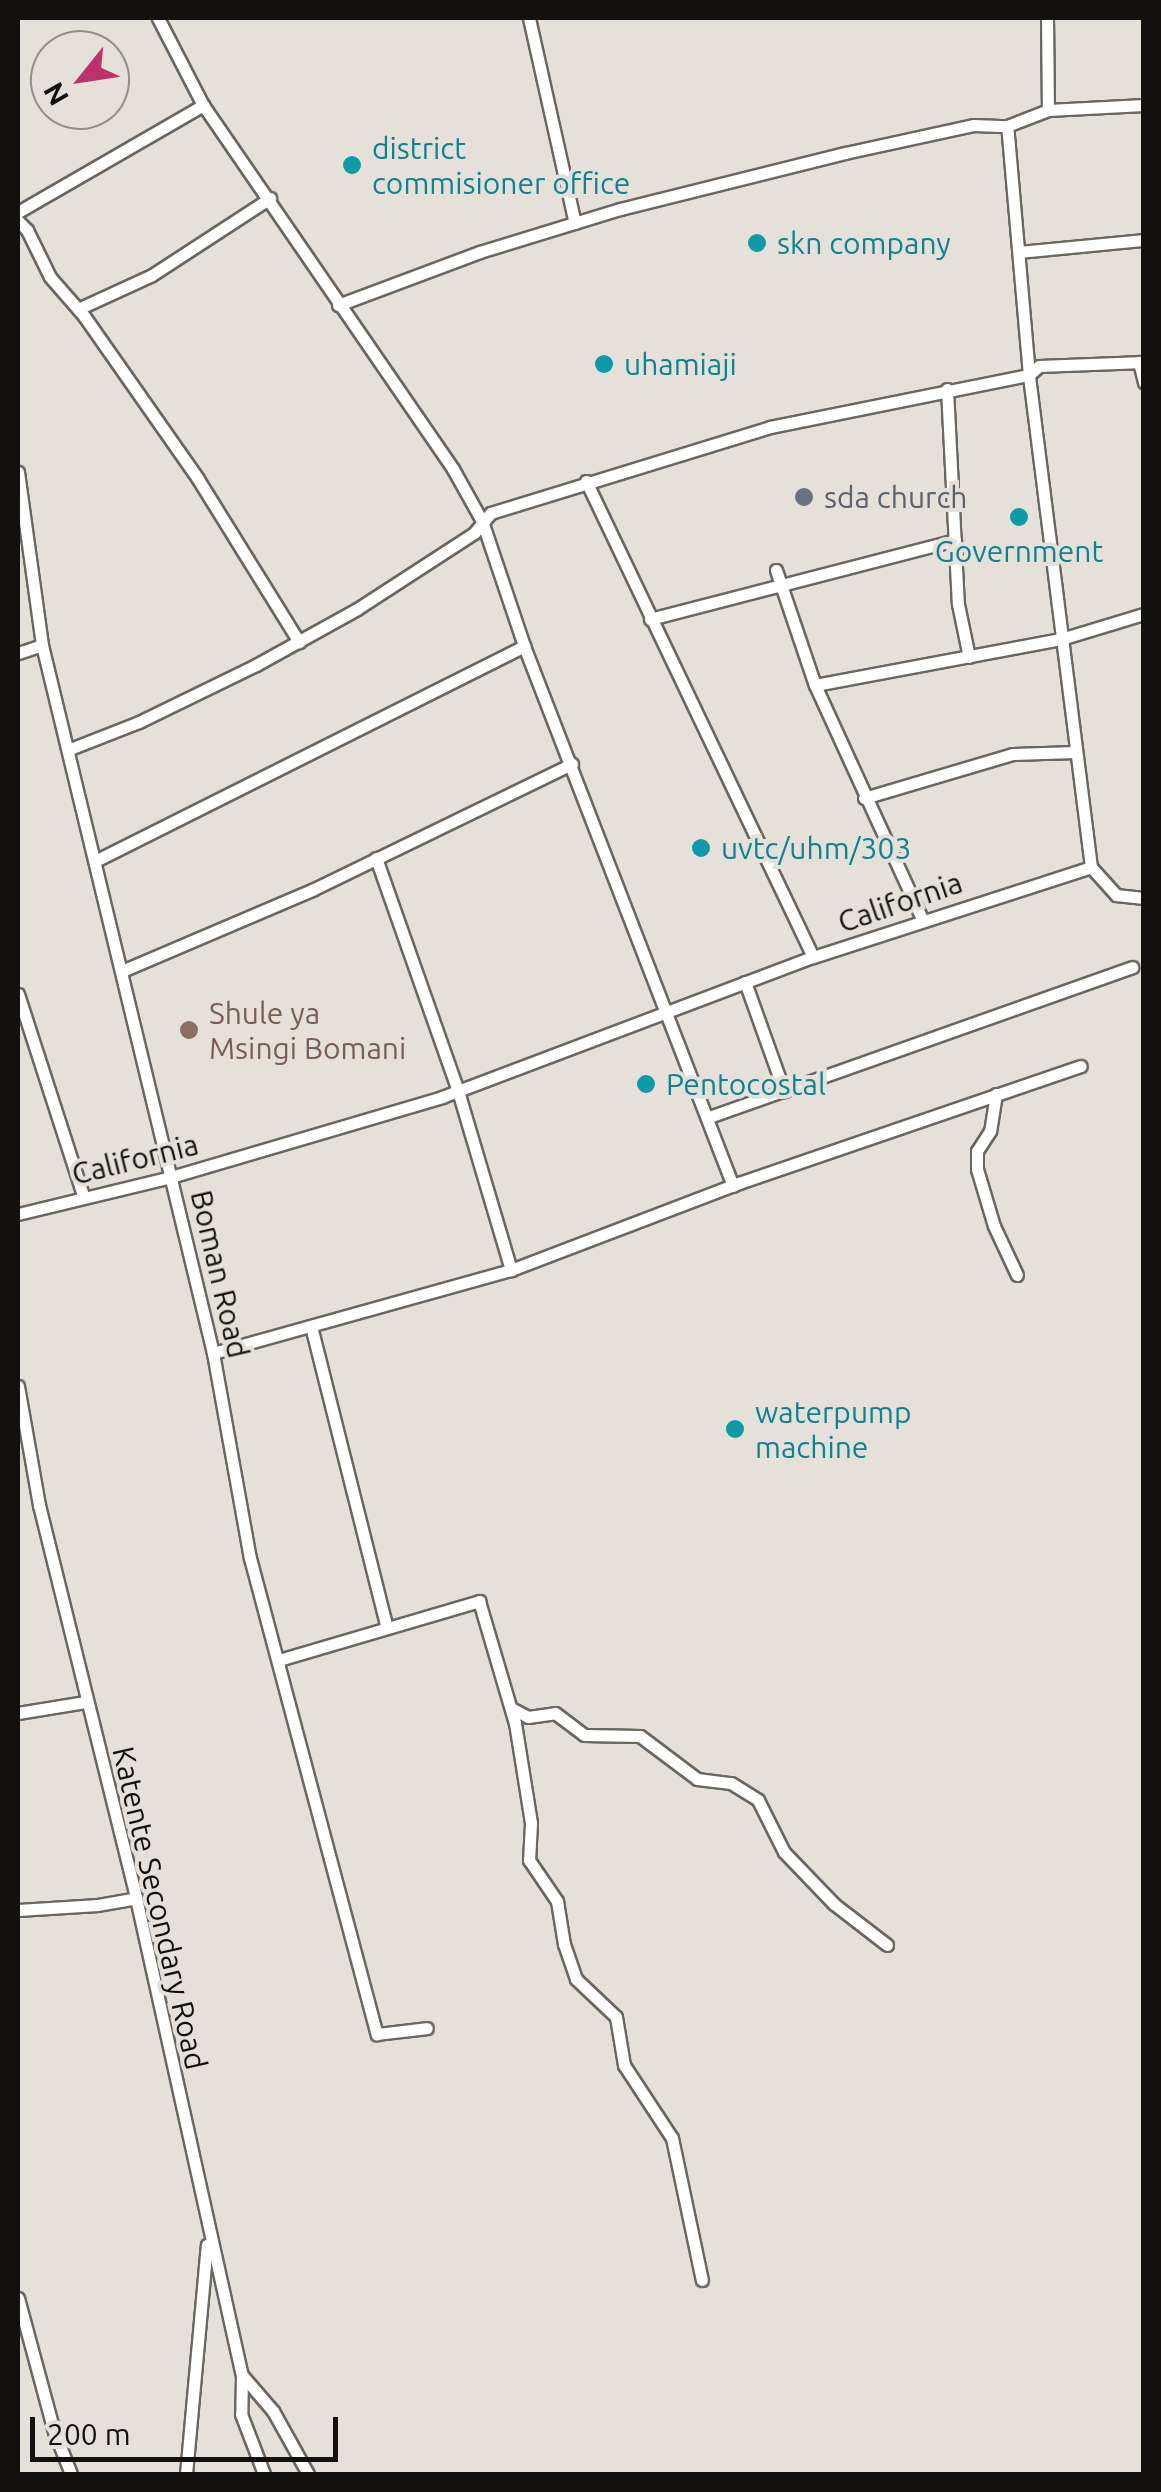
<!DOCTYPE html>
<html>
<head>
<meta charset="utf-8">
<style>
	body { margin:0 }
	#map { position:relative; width:1161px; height:2492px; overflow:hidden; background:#e5e0da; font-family:Ubuntu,sans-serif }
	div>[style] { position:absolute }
	.roads { filter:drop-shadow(2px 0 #6a6661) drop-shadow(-2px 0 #6a6661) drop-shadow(0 2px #6a6661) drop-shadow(0 -2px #6a6661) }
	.minor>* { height:11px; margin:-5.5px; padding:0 5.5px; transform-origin:5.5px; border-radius:5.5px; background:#fff }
	.dots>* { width:28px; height:28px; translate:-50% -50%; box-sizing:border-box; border:5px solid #e5e0da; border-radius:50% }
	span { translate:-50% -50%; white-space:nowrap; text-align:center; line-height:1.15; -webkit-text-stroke:8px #e5e0da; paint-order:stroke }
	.culture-label { font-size:30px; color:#0d838f }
	.left { translate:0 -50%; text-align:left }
	.worship-label { font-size:30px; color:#5b616d }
	.street-label { font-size:30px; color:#13110f }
	.education-label { font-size:30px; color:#785e54 }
	.frame { position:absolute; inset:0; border:20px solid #13110f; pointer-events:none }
	.north { position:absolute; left:30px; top:30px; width:100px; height:100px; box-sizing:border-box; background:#e5e0da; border:2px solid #918d89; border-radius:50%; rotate:240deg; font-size:28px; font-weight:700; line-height:40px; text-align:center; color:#13110f }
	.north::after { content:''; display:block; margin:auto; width:35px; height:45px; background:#bc326b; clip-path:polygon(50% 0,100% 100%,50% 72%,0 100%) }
	.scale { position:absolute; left:30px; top:2417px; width:308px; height:45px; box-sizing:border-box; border:5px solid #13110f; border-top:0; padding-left:12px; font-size:30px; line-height:35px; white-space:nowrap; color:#13110f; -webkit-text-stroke:8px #e5e0da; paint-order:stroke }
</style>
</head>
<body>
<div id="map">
	<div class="roads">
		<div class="minor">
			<div style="left:158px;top:18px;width:98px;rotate:62.7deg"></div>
			<div style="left:203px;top:105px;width:442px;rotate:55.5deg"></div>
			<div style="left:453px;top:469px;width:60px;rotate:60.9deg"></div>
			<div style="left:482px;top:521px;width:132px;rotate:71.4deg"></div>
			<div style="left:524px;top:646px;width:579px;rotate:68.84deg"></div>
			<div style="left:529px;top:18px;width:210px;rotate:77.4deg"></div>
			<div style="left:1047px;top:18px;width:92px;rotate:89.4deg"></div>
			<div style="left:18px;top:212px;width:214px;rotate:-30deg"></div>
			<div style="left:18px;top:221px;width:13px;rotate:45deg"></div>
			<div style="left:27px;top:230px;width:52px;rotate:63.9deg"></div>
			<div style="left:50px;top:277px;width:52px;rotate:48.9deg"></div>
			<div style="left:84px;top:316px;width:199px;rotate:55deg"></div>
			<div style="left:198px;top:479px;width:192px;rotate:58.2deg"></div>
			<div style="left:1019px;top:252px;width:126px;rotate:-5.5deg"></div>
			<div style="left:338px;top:305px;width:152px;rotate:-20.5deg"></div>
			<div style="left:480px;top:252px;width:146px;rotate:-17.1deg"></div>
			<div style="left:620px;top:209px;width:232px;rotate:-14deg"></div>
			<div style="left:845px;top:153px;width:131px;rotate:-12.3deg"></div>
			<div style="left:973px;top:125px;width:34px;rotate:2deg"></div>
			<div style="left:1007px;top:126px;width:44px;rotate:-21.3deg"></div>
			<div style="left:1048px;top:110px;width:96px;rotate:-3deg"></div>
			<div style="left:78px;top:309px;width:81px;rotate:-24.7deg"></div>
			<div style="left:152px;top:275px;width:141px;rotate:-33.1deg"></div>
			<div style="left:1139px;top:362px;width:21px;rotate:76deg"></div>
			<div style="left:947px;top:389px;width:215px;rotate:87.1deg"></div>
			<div style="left:958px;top:604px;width:54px;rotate:78.3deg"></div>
			<div style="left:18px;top:472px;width:175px;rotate:82.1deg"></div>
			<div style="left:42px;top:645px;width:728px;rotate:76.42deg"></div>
			<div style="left:213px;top:1353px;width:208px;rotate:79.8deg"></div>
			<div style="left:250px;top:1558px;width:493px;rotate:75.1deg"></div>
			<div style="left:377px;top:2034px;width:50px;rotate:-6.8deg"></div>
			<div style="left:586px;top:481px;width:527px;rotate:64.5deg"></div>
			<div style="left:776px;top:570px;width:121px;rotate:71.3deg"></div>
			<div style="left:815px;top:685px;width:257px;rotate:65.4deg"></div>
			<div style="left:650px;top:619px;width:315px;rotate:-14.5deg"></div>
			<div style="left:18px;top:653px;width:25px;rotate:-18deg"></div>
			<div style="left:815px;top:685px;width:250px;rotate:-10.6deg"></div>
			<div style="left:1061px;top:639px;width:87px;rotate:-16.8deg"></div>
			<div style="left:70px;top:749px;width:74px;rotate:-21.4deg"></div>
			<div style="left:139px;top:722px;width:130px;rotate:-26deg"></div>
			<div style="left:256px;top:665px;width:115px;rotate:-29deg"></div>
			<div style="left:357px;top:609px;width:140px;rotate:-33deg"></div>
			<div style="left:474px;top:533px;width:26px;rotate:-50deg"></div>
			<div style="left:491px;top:513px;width:292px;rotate:-17.1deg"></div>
			<div style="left:770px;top:427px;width:264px;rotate:-11.4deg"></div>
			<div style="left:1029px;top:375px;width:13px;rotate:-42deg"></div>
			<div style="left:1039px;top:366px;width:105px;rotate:-2.2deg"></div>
			<div style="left:864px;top:798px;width:155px;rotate:-16.5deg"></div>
			<div style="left:1013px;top:754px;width:62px;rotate:-1.8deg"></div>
			<div style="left:376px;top:858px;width:247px;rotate:70.6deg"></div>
			<div style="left:458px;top:1091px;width:187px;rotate:73.5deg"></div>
			<div style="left:97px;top:860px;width:478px;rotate:-26.6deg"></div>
			<div style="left:1091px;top:867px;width:38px;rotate:48deg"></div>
			<div style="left:1116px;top:895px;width:28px;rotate:6deg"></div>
			<div style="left:122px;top:971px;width:207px;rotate:-23.1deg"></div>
			<div style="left:312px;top:890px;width:289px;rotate:-25.9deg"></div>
			<div style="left:745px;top:982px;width:116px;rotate:70.3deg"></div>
			<div style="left:18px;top:994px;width:214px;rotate:72.1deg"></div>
			<div style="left:996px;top:1094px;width:37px;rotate:99deg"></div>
			<div style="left:990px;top:1131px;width:24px;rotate:123deg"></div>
			<div style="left:977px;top:1151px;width:18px;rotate:90deg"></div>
			<div style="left:977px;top:1169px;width:59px;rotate:73.4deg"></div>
			<div style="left:994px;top:1226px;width:54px;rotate:64.9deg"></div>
			<div style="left:709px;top:1117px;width:449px;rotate:-19.5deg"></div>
			<div style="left:18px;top:1214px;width:157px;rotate:-13.6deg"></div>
			<div style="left:171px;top:1177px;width:283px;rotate:-16.4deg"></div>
			<div style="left:442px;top:1097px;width:397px;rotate:-20.7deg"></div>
			<div style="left:813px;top:957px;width:292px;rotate:-17.9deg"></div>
			<div style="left:1091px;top:867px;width:496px;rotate:-97.2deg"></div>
			<div style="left:1029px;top:375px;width:250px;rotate:-95deg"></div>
			<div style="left:311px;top:1326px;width:311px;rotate:75.9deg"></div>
			<div style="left:213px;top:1353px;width:309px;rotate:-15.6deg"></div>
			<div style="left:511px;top:1270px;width:244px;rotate:-20.9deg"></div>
			<div style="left:739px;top:1183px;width:361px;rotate:-18.9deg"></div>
			<div style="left:18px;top:1386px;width:121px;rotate:80deg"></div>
			<div style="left:39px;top:1505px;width:405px;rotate:76.1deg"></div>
			<div style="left:136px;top:1898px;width:489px;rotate:77.5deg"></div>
			<div style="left:242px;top:2375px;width:39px;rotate:91deg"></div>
			<div style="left:241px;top:2414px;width:64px;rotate:69deg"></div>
			<div style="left:279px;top:1660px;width:209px;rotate:-16.4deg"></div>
			<div style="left:479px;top:1601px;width:127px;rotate:73.6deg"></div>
			<div style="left:515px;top:1723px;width:101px;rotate:80.9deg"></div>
			<div style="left:531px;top:1823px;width:37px;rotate:93deg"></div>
			<div style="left:529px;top:1860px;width:50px;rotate:55.7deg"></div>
			<div style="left:557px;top:1901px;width:44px;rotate:80.8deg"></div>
			<div style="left:564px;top:1944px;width:37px;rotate:71deg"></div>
			<div style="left:576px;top:1979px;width:55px;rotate:43.5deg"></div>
			<div style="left:616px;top:2017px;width:49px;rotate:80.5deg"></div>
			<div style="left:624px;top:2065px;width:87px;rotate:56.7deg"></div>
			<div style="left:672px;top:2138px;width:145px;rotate:78.1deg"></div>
			<div style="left:511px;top:1708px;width:19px;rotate:28deg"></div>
			<div style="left:528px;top:1717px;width:27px;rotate:-8deg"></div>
			<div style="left:555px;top:1713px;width:36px;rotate:37deg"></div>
			<div style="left:584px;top:1735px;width:56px;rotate:1deg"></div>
			<div style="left:640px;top:1736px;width:71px;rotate:37deg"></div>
			<div style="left:697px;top:1779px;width:34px;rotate:7deg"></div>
			<div style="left:731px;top:1783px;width:32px;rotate:32deg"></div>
			<div style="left:758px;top:1800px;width:58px;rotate:63.4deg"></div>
			<div style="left:784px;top:1852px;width:72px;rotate:46.1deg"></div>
			<div style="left:834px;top:1904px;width:67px;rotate:37.7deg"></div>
			<div style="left:18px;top:1713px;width:68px;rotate:-9.3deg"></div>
			<div style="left:18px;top:1910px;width:80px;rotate:-3.6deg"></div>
			<div style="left:98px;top:1905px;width:39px;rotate:-10deg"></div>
			<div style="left:18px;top:2298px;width:138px;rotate:74.9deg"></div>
			<div style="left:54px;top:2431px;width:46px;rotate:68.4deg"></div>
			<div style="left:242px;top:2375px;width:48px;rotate:49.3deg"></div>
			<div style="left:273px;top:2411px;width:72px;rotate:60.9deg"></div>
			<div style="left:186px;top:2474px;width:230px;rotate:-84.8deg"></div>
		</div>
	</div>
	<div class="dots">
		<div style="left:352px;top:165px;background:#0f9aa8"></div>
		<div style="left:757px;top:243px;background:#0f9aa8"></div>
		<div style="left:604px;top:364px;background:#0f9aa8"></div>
		<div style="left:804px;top:497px;background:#6b7280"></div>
		<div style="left:1019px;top:517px;background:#0f9aa8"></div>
		<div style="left:701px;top:848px;background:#0f9aa8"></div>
		<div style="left:189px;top:1030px;background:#8d6e63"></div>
		<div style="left:646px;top:1084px;background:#0f9aa8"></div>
		<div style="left:735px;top:1429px;background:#0f9aa8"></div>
	</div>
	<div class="culture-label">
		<span class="left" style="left:372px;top:165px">district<br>commisioner office</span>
		<span class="left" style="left:777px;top:243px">skn company</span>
		<span class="left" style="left:624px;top:364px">uhamiaji</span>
		<span style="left:1019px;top:551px">Government</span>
		<span class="left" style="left:721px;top:848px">uvtc/uhm/303</span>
		<span class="left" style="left:666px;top:1084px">Pentocostal</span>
		<span class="left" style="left:755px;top:1429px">waterpump<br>machine</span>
	</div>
	<div class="worship-label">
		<span class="left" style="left:824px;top:497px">sda church</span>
	</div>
	<div class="street-label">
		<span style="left:900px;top:902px;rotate:-19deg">California</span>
		<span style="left:135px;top:1159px;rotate:-14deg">California</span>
		<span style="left:220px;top:1274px;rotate:77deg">Boman Road</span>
		<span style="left:160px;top:1908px;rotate:77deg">Katente Secondary Road</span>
	</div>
	<div class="education-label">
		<span class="left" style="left:209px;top:1030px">Shule ya<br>Msingi Bomani</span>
	</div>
	<div class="frame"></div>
	<div class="north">N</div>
	<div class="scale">200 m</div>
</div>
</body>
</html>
